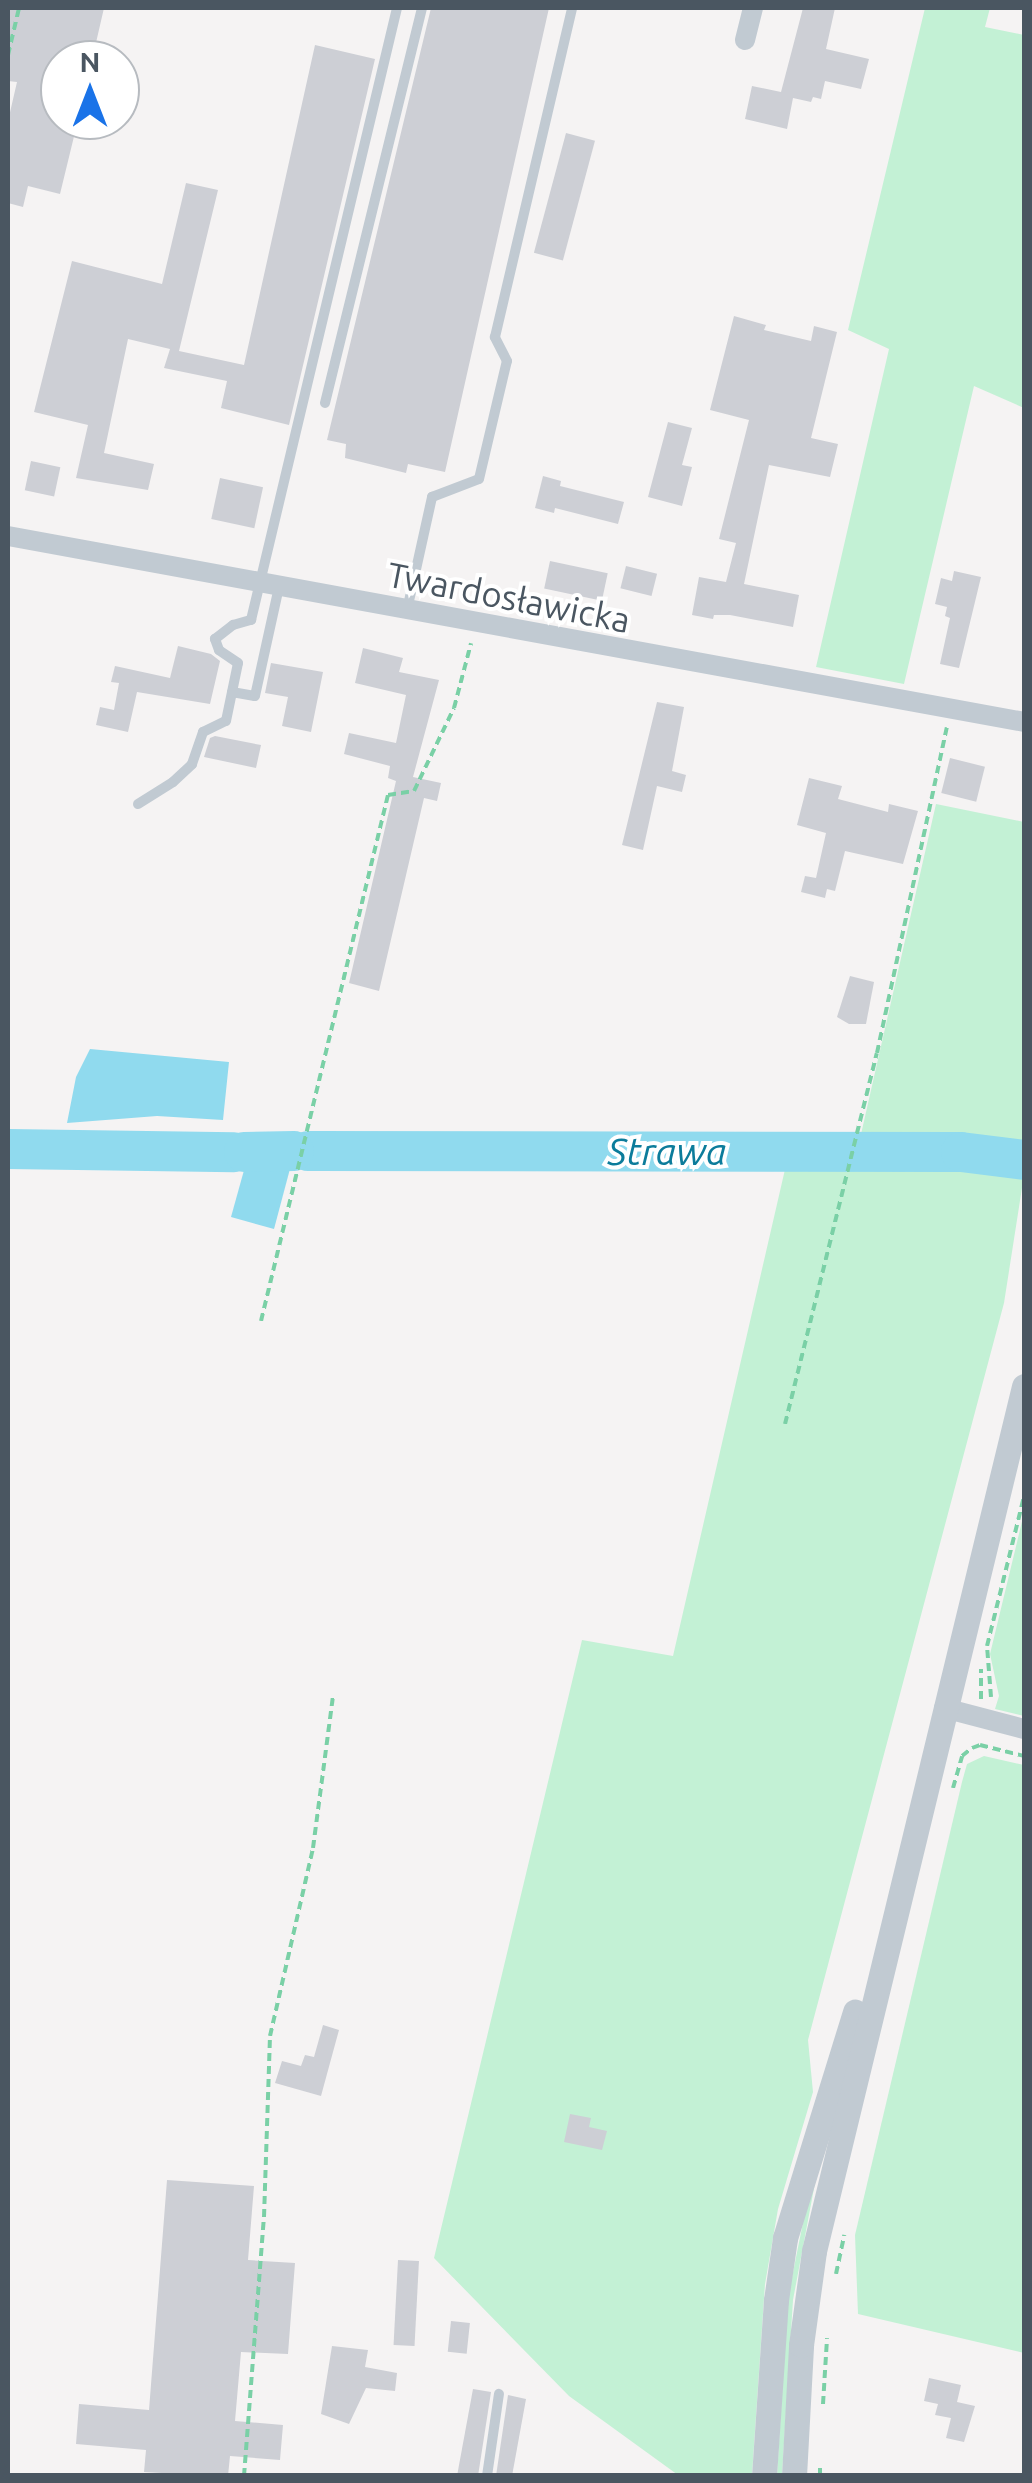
<!DOCTYPE html>
<html>
<head>
<meta charset="utf-8">
<style>
	body { margin:0 }
	#map { position:relative; width:1032px; height:2483px; overflow:hidden; background:#f5f3f3; font-family:Ubuntu,sans-serif }
	div>[style] { position:absolute }
	.green>* { inset:0; background:#c3f1d5 }
	.water>* { inset:0; background:#90daee }
	.river>* { height:40px; margin:-20px; padding:0 20px; transform-origin:20px; border-radius:20px; background:#90daee }
	.building>* { inset:0; background:#cdcfd5; transform-origin:0 0 }
	.path>* { height:4px; margin-top:-2px; transform-origin:0; background:repeating-linear-gradient(90deg,#7ad0a6 0 8px,transparent 0 13px) }
	.service>* { height:10px; margin:-5px; padding:0 5px; transform-origin:5px; border-radius:5px; background:#c1cad2 }
	.minor>* { height:20px; margin:-10px; padding:0 10px; transform-origin:10px; border-radius:10px; background:#c1cad2 }
	.tertiary>* { height:25px; margin:-12.5px; padding:0 12.5px; transform-origin:12.5px; border-radius:12.5px; background:#c1cad2 }
	span { translate:-50% -50%; white-space:nowrap; text-align:center; line-height:1.15; -webkit-text-stroke:8px #fff; paint-order:stroke }
	.street-label { font-size:35px; color:#4a5661 }
	.water-label { font-size:38px; color:#0c7c9b; font-style:italic }
	.frame { position:absolute; inset:0; border:10px solid #4a5661; pointer-events:none }
	.north { position:absolute; left:40px; top:40px; width:100px; height:100px; box-sizing:border-box; background:#fff; border:2px solid #b7bbc0; border-radius:50%; rotate:0deg; font-size:28px; font-weight:700; line-height:40px; text-align:center; color:#4a5661 }
	.north::after { content:''; display:block; margin:auto; width:35px; height:45px; background:#1a73e8; clip-path:polygon(50% 0,100% 100%,50% 72%,0 100%) }
</style>
</head>
<body>
<div id="map">
	<div class="green">
		<div style="clip-path:polygon(925px 8px,990px 8px,985px 27px,1024px 35px,1024px 408px,974px 386px,904px 684px,816px 667px,889px 349px,848px 330px)"></div>
		<div style="clip-path:polygon(936px 804px,1024px 822px,1024px 1152px,859px 1143px)"></div>
		<div style="clip-path:polygon(953px 1164px,1024px 1175px,1004px 1303px,808px 2040px,813px 2092px,778px 2209px,765px 2284px,752px 2475px,678px 2475px,569px 2396px,434px 2258px,582px 1640px,673px 1656px,786px 1165px)"></div>
		<div style="clip-path:polygon(1024px 1513px,1024px 1716px,995px 1709px,999px 1696px,990px 1654px)"></div>
		<div style="clip-path:polygon(984px 1756px,1024px 1765px,1024px 2353px,858px 2314px,855px 2235px,962px 1782px,967px 1764px)"></div>
		<div style="clip-path:polygon(815px 2183px,793px 2300px,782px 2475px,777px 2476px,788px 2297px,810px 2188px)"></div>
	</div>
	<div class="water">
		<div style="clip-path:polygon(90px 1049px,229px 1062px,223px 1120px,157px 1116px,67px 1123px,76px 1077px)"></div>
		<div style="clip-path:polygon(246px 1163px,291px 1165px,274px 1229px,231px 1217px)"></div>
	</div>
	<div class="river">
		<div style="left:8px;top:1149px;width:226px;rotate:0.8deg"></div>
		<div style="left:308px;top:1151px;width:653px;rotate:0.09deg"></div>
		<div style="left:961px;top:1152px;width:64px;rotate:7.2deg"></div>
		<div style="left:244px;top:1152px;width:50px;rotate:-1.1deg"></div>
	</div>
	<div class="building">
		<div style="clip-path:polygon(8px 8px,104px 8px,92px 60px,60px 60px,60px 120px,78px 120px,60px 194px,28px 186px,23px 207px,8px 203px,8px 121px,17px 82px,8px 81px)"></div>
		<div style="clip-path:polygon(431px 8px,549px 8px,445px 472px,408px 464px,406px 473px,345px 458px,346px 444px,327px 440px)"></div>
		<div style="clip-path:polygon(803px 8px,835px 8px,826px 49px,869px 59px,861px 89px,825px 81px,821px 99px,813px 97px,811px 102px,793px 98px,787px 129px,745px 119px,752px 86px,781px 92px)"></div>
		<div style="clip-path:polygon(315px 45px,375px 59px,289px 425px,221px 408px,227px 381px,164px 368px,170px 349px,128px 339px,104px 453px,154px 464px,148px 490px,76px 478px,88px 425px,34px 412px,72px 261px,162px 284px,186px 183px,218px 190px,179px 351px,244px 365px)"></div>
		<div style="left:566px;top:133px;width:30px;height:124px;rotate:15deg"></div>
		<div style="clip-path:polygon(734px 316px,766px 325px,764px 330px,811px 341px,814px 326px,837px 332px,811px 438px,838px 444px,830px 477px,769px 465px,744px 584px,799px 595px,793px 627px,730px 615px,714px 615px,713px 619px,692px 615px,699px 577px,726px 582px,736px 543px,719px 539px,749px 420px,710px 410px)"></div>
		<div style="clip-path:polygon(668px 422px,692px 428px,682px 465px,692px 467px,682px 506px,648px 497px)"></div>
		<div style="left:31px;top:461px;width:30px;height:30px;rotate:12deg"></div>
		<div style="clip-path:polygon(543px 476px,561px 481px,560px 486px,624px 502px,618px 524px,555px 508px,554px 513px,535px 508px)"></div>
		<div style="left:220px;top:478px;width:44px;height:42px;rotate:12deg"></div>
		<div style="left:550px;top:561px;width:59px;height:28px;rotate:12deg"></div>
		<div style="left:626px;top:566px;width:32px;height:23px;rotate:14deg"></div>
		<div style="clip-path:polygon(954px 571px,981px 577px,959px 668px,940px 664px,950px 618px,945px 616px,947px 607px,935px 604px,941px 578px,952px 581px)"></div>
		<div style="clip-path:polygon(178px 646px,211px 654px,220px 661px,210px 704px,137px 692px,128px 732px,96px 725px,100px 707px,114px 710px,119px 683px,111px 682px,115px 666px,170px 678px)"></div>
		<div style="clip-path:polygon(363px 648px,403px 658px,399px 672px,439px 680px,413px 777px,441px 783px,437px 801px,424px 798px,379px 991px,349px 983px,396px 781px,388px 778px,390px 766px,344px 754px,349px 733px,396px 743px,406px 695px,355px 683px)"></div>
		<div style="clip-path:polygon(271px 663px,323px 672px,311px 732px,282px 726px,288px 697px,265px 693px)"></div>
		<div style="clip-path:polygon(657px 702px,684px 707px,672px 771px,686px 775px,682px 792px,657px 786px,643px 850px,622px 845px)"></div>
		<div style="clip-path:polygon(215px 736px,261px 745px,256px 768px,204px 757px,210px 738px)"></div>
		<div style="left:950px;top:758px;width:36px;height:36px;rotate:14deg"></div>
		<div style="clip-path:polygon(809px 778px,842px 786px,838px 799px,888px 812px,889px 804px,918px 811px,903px 864px,845px 851px,835px 891px,827px 889px,825px 898px,801px 892px,805px 876px,816px 878px,826px 833px,797px 825px)"></div>
		<div style="clip-path:polygon(850px 976px,874px 982px,866px 1024px,849px 1024px,837px 1017px)"></div>
		<div style="clip-path:polygon(323px 2025px,339px 2030px,321px 2096px,275px 2083px,282px 2061px,301px 2066px,305px 2055px,314px 2057px)"></div>
		<div style="clip-path:polygon(570px 2114px,591px 2118px,589px 2127px,607px 2131px,602px 2150px,564px 2142px)"></div>
		<div style="clip-path:polygon(167px 2180px,254px 2186px,248px 2260px,295px 2263px,288px 2354px,241px 2352px,235px 2421px,283px 2425px,280px 2460px,230px 2456px,228px 2476px,179px 2474px,144px 2472px,146px 2450px,76px 2444px,79px 2404px,149px 2410px)"></div>
		<div style="left:398px;top:2260px;width:21px;height:85px;rotate:3deg"></div>
		<div style="left:451px;top:2321px;width:19px;height:31px;rotate:6deg"></div>
		<div style="clip-path:polygon(332px 2346px,368px 2350px,365px 2367px,397px 2373px,395px 2391px,366px 2388px,349px 2424px,321px 2414px)"></div>
		<div style="clip-path:polygon(929px 2378px,961px 2385px,957px 2402px,975px 2406px,964px 2442px,946px 2438px,951px 2418px,935px 2415px,938px 2404px,924px 2401px)"></div>
		<div style="clip-path:polygon(473px 2389px,491px 2392px,478px 2476px,457px 2476px)"></div>
		<div style="clip-path:polygon(508px 2395px,526px 2399px,512px 2476px,496px 2476px)"></div>
	</div>
	<div class="path">
		<div style="left:8px;top:55px;width:48px;rotate:-76.8deg"></div>
		<div style="left:261px;top:1321px;width:541px;rotate:-76.43deg"></div>
		<div style="left:388px;top:795px;width:26px;rotate:-9deg"></div>
		<div style="left:414px;top:791px;width:92px;rotate:-64.3deg"></div>
		<div style="left:454px;top:708px;width:67px;rotate:-75.3deg"></div>
		<div style="left:785px;top:1424px;width:382px;rotate:-76.1deg"></div>
		<div style="left:877px;top:1053px;width:333px;rotate:-77.9deg"></div>
		<div style="left:991px;top:1697px;width:51px;rotate:-94.5deg"></div>
		<div style="left:987px;top:1646px;width:154px;rotate:-76.1deg"></div>
		<div style="left:981px;top:1699px;width:30px;rotate:-90deg"></div>
		<div style="left:953px;top:1788px;width:33px;rotate:-74deg"></div>
		<div style="left:962px;top:1756px;width:13px;rotate:-39deg"></div>
		<div style="left:972px;top:1748px;width:9px;rotate:-21deg"></div>
		<div style="left:980px;top:1745px;width:45px;rotate:14deg"></div>
		<div style="left:836px;top:2274px;width:40px;rotate:-78deg"></div>
		<div style="left:823px;top:2404px;width:66px;rotate:-86.5deg"></div>
		<div style="left:244px;top:2476px;width:260px;rotate:-85.6deg"></div>
		<div style="left:264px;top:2217px;width:181px;rotate:-88.1deg"></div>
		<div style="left:270px;top:2036px;width:193px;rotate:-77.1deg"></div>
		<div style="left:313px;top:1848px;width:152px;rotate:-82.5deg"></div>
		<div style="left:820px;top:2476px;width:13px;rotate:-90deg"></div>
	</div>
	<div class="service">
		<div style="left:325px;top:403px;width:407px;rotate:-76.2deg"></div>
		<div style="left:407px;top:610px;width:116px;rotate:-77.5deg"></div>
		<div style="left:432px;top:497px;width:50px;rotate:-21deg"></div>
		<div style="left:479px;top:479px;width:121px;rotate:-76.7deg"></div>
		<div style="left:507px;top:361px;width:27px;rotate:-117deg"></div>
		<div style="left:495px;top:337px;width:338px;rotate:-76.8deg"></div>
		<div style="left:232px;top:692px;width:23px;rotate:10deg"></div>
		<div style="left:255px;top:696px;width:112px;rotate:-77.6deg"></div>
		<div style="left:138px;top:804px;width:41px;rotate:-32.2deg"></div>
		<div style="left:173px;top:782px;width:26px;rotate:-43deg"></div>
		<div style="left:192px;top:764px;width:34px;rotate:-71deg"></div>
		<div style="left:203px;top:732px;width:25px;rotate:-26deg"></div>
		<div style="left:226px;top:721px;width:59px;rotate:-78.3deg"></div>
		<div style="left:238px;top:663px;width:23px;rotate:-146deg"></div>
		<div style="left:219px;top:650px;width:12px;rotate:-110deg"></div>
		<div style="left:215px;top:639px;width:23px;rotate:-38deg"></div>
		<div style="left:233px;top:625px;width:19px;rotate:-16deg"></div>
		<div style="left:251px;top:620px;width:629px;rotate:-76.58deg"></div>
		<div style="left:487px;top:2476px;width:83px;rotate:-81.7deg"></div>
	</div>
	<div class="minor">
		<div style="left:745px;top:40px;width:33px;rotate:-76deg"></div>
		<div style="left:8px;top:536px;width:1033px;rotate:10.37deg"></div>
		<div style="left:944px;top:1708px;width:83px;rotate:14.7deg"></div>
	</div>
	<div class="tertiary">
		<div style="left:764px;top:2476px;width:176px;rotate:-86.1deg"></div>
		<div style="left:776px;top:2300px;width:63px;rotate:-81.7deg"></div>
		<div style="left:785px;top:2238px;width:237px;rotate:-72.8deg"></div>
		<div style="left:794px;top:2476px;width:131px;rotate:-86.9deg"></div>
		<div style="left:801px;top:2345px;width:95px;rotate:-82.1deg"></div>
		<div style="left:814px;top:2251px;width:890px;rotate:-76.35deg"></div>
	</div>
	<div class="street-label">
		<span style="left:509px;top:597px;rotate:11deg">Twardosławicka</span>
	</div>
	<div class="water-label">
		<span style="left:667px;top:1152px">Strawa</span>
	</div>
	<div class="frame"></div>
	<div class="north">N</div>
</div>
</body>
</html>
